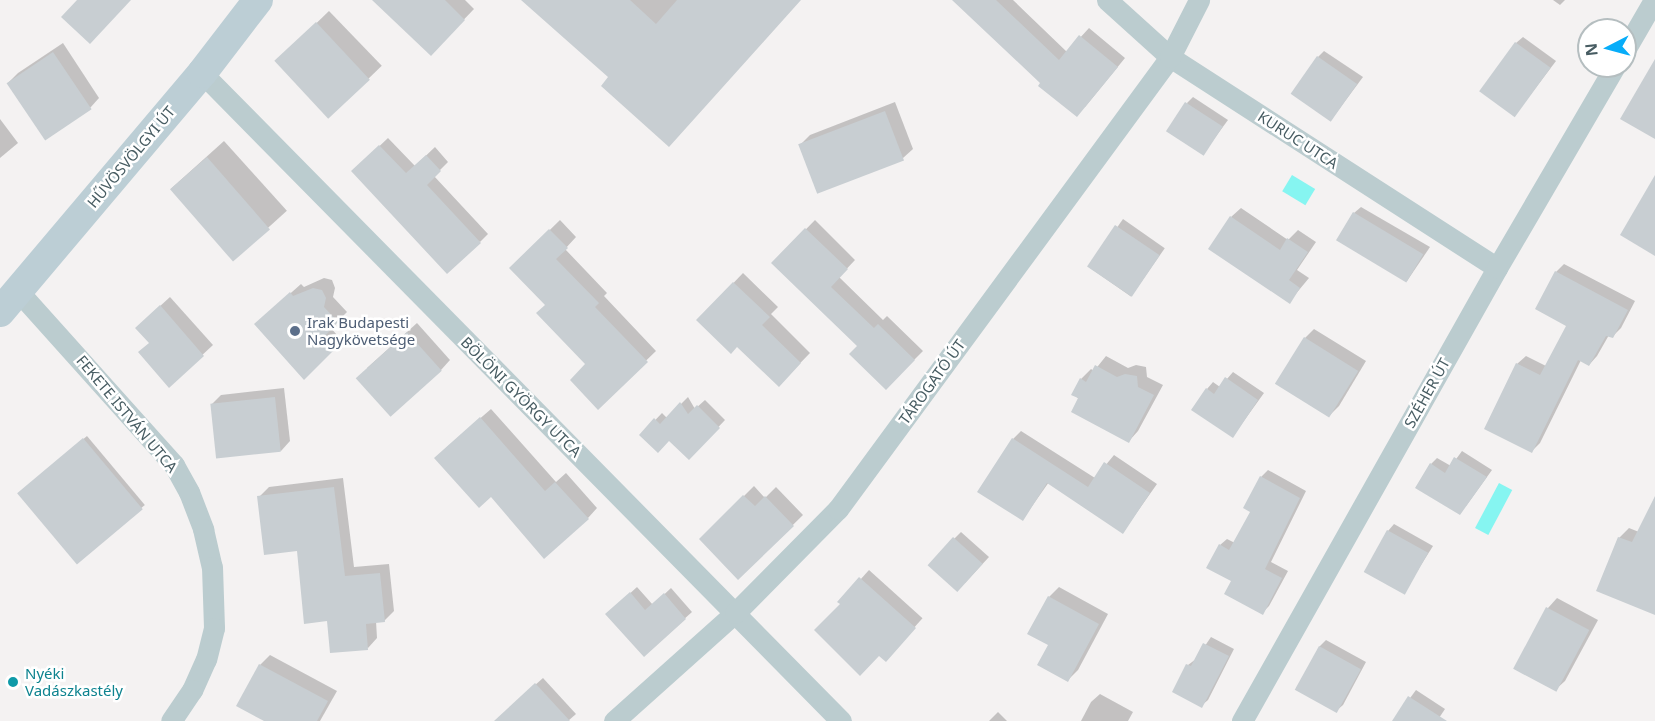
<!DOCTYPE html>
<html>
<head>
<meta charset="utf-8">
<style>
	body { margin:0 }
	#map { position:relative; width:1655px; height:721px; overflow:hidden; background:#f4f2f2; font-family:"Noto Sans",sans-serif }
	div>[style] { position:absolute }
	.water>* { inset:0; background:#86f5f1; transform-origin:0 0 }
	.shadow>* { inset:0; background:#0003; transform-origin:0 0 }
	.building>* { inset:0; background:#c8ced2; transform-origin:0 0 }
	.minor>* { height:21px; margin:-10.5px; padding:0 10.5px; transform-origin:10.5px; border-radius:10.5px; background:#bbcccf }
	.secondary>* { height:30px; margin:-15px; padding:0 15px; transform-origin:15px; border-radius:15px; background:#bcced5 }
	.dots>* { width:16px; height:16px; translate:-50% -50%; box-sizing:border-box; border:3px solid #fff; border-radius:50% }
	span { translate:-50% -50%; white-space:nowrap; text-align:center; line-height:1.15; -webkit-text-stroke:5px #fff; paint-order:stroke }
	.street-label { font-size:15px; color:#475c62 }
	.service-label { font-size:15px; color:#4e5e75 }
	.left { translate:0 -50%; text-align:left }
	.culture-label { font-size:15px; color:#0d838f }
	.north { position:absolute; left:1577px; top:18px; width:60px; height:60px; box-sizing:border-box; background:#fff; border:2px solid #b5bec0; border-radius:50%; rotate:264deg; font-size:16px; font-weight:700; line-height:24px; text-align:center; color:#475c62 }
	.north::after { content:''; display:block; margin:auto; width:21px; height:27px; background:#07adf9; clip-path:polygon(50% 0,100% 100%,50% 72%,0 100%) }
</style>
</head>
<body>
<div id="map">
	<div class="water">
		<div style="left:1292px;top:175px;width:27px;height:19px;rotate:31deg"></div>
		<div style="left:1499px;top:483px;width:15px;height:51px;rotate:28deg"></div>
	</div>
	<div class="shadow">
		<div style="clip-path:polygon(392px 0,465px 0,474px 9px,431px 54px)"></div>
		<div style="clip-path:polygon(524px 0,800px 0,610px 77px)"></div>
		<div style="clip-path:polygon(961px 0,1013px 0,1067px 52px,1089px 28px,1125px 58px,1085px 107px,1042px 83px)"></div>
		<div style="clip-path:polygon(1553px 0,1565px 0,1560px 5px)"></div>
		<div style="left:329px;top:11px;width:76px;height:72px;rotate:46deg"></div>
		<div style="clip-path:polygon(1523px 37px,1556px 61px,1515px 115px,1516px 43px)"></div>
		<div style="clip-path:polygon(63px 43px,99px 98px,90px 108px,8px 83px,18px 73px)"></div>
		<div style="clip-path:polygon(1324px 51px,1363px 77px,1331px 120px,1318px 57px)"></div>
		<div style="clip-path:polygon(1193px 97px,1228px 120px,1203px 154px,1187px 103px)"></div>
		<div style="clip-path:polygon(895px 102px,913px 149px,903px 158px,818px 192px,800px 145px,810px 135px)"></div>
		<div style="clip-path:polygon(0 119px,18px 143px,0 158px)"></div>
		<div style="clip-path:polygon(388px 138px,415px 166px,435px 147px,448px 162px,434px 176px,488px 234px,480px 242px,353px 171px)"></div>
		<div style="left:224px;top:141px;width:94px;height:71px;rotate:48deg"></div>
		<div style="clip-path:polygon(1361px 207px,1430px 247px,1407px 281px,1354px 213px)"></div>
		<div style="clip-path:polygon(1241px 208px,1288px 240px,1298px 230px,1316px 242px,1297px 270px,1309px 278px,1289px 302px,1231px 217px)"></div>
		<div style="left:1123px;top:219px;width:51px;height:59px;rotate:35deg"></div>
		<div style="clip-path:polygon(560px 220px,576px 237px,565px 249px,607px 293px,604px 296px,656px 351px,598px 407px,587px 364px,547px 305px,511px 268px)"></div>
		<div style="clip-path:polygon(815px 220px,855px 260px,839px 277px,883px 320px,887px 316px,923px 351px,886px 388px,859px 346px,773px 263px)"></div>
		<div style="clip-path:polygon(1564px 264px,1635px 301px,1621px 328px,1613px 336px,1609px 335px,1597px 356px,1589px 365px,1581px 360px,1540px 443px,1532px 451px,1517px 364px,1526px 356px,1546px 366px,1568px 325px,1556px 272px)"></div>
		<div style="clip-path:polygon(743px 273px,778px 307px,771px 314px,810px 353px,779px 385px,738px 345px,698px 320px)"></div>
		<div style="clip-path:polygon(324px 278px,332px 280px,335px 288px,333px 297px,347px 312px,331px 328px,342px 341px,304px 378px,266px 315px,301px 284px,304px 287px)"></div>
		<div style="clip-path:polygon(170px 297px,213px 345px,169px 386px,147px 318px)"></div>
		<div style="clip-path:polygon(417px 323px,450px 360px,441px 370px,367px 368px)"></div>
		<div style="clip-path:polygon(1314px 329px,1366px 361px,1339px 406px,1329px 416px,1305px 338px)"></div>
		<div style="clip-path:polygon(1106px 356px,1128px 368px,1136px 365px,1146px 367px,1147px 377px,1163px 385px,1138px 431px,1129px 441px,1073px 394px,1081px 379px,1091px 369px,1094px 371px)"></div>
		<div style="clip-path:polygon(1233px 372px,1264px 393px,1233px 436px,1207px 389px,1213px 382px,1220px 387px)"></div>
		<div style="clip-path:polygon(284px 388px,290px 441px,281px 451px,211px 405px,221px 395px)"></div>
		<div style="clip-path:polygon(688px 397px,695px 409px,705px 400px,725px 420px,689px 458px,670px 439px,641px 435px,662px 413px,667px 418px)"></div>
		<div style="clip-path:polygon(491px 409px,556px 482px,566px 473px,597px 508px,588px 518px,491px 495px,446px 448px)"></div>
		<div style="clip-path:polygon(1021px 431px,1095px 478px,1114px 455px,1157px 484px,1123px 532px,1049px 482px,1023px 519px,1013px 439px)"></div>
		<div style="left:87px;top:436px;width:90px;height:84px;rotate:50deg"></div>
		<div style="clip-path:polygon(1462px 451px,1492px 470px,1466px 506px,1431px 464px,1437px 458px,1451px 466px)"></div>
		<div style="clip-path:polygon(1268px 470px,1306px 491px,1271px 562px,1288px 571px,1269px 606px,1262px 613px,1233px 580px,1220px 545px,1227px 539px,1235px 543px,1252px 511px,1261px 477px)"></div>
		<div style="clip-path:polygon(343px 478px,354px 567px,389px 564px,394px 611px,384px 621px,376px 621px,377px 638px,368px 648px,328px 620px,299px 550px,259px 497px,269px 487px)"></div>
		<div style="clip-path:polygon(754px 486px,765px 498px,776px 487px,803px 515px,739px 578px,701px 539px)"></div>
		<div style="clip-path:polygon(1655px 499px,1655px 614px,1619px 538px,1629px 528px,1639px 532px)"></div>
		<div style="clip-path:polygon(1394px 524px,1433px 546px,1404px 592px,1388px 531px)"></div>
		<div style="clip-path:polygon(961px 532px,989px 557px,965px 583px,954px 539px)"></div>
		<div style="left:869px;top:570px;width:72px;height:44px;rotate:42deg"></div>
		<div style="clip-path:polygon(637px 587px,653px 605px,671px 588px,692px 612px,644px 655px,614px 608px)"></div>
		<div style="clip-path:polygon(1059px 587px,1108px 614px,1078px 670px,1068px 680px,1050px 645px,1049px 597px)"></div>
		<div style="clip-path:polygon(1557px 598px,1598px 620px,1565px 681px,1555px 690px,1515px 669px,1548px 608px)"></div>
		<div style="clip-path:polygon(1211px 637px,1234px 649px,1208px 700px,1201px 706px,1188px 665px,1196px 659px)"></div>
		<div style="clip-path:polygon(1326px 640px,1366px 662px,1343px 705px,1336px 711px,1296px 689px,1320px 646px)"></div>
		<div style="clip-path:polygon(270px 655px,337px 691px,320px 721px,267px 721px,260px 665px)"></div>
		<div style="clip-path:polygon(543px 678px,576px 714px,568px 721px,495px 721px)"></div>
		<div style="clip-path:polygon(1416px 690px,1445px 709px,1437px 721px,1393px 721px)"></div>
		<div style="clip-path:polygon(1100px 694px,1133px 712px,1128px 721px,1081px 721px,1091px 702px)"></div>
		<div style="clip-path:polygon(998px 712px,1007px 721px,989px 721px)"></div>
	</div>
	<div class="building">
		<div style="clip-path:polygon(77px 0,131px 0,90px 44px,61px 17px)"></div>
		<div style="clip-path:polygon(372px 0,445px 0,465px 20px,431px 56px)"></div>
		<div style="clip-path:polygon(521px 0,630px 0,656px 24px,677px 0,801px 0,669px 147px,601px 86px,608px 77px)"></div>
		<div style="clip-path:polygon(952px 0,996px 0,1059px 60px,1079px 35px,1118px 67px,1077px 117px,1038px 86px,1040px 83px)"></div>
		<div style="left:316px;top:22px;width:79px;height:57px;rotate:47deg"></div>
		<div style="left:1515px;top:42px;width:44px;height:61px;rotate:36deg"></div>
		<div style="left:53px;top:52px;width:69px;height:56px;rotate:56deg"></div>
		<div style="left:1317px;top:56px;width:49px;height:46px;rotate:35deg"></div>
		<div style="clip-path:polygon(1655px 59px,1655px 139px,1620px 119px)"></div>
		<div style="left:1185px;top:102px;width:45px;height:35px;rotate:33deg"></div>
		<div style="left:885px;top:111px;width:53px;height:93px;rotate:69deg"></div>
		<div style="clip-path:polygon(379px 145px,406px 173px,426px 155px,441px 171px,427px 185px,481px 243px,447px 274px,351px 171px)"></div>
		<div style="left:207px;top:157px;width:96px;height:49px;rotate:49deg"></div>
		<div style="clip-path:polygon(1655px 175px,1655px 256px,1620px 235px)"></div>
		<div style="left:1353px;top:212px;width:82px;height:33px;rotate:31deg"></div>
		<div style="clip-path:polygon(1230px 216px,1280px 250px,1287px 238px,1308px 252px,1289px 280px,1300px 288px,1290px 304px,1208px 249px)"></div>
		<div style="left:1115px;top:225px;width:54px;height:50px;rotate:34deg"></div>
		<div style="clip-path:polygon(805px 228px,848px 269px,831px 287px,874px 328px,878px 324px,915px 360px,886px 390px,849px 354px,857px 346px,771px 263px)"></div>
		<div style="clip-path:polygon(549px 229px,568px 248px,556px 259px,599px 303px,595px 307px,648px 362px,598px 410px,570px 380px,585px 364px,536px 313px,545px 305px,509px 268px)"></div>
		<div style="clip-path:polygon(1555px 271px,1628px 310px,1613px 338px,1606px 336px,1589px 366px,1578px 360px,1532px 453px,1484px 429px,1516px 363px,1540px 375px,1566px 326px,1535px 309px)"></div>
		<div style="clip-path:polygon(733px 282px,770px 317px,762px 325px,801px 363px,779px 387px,737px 347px,731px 354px,696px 320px)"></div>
		<div style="clip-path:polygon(313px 288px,322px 290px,326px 298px,324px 307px,338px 322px,322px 339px,333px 351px,304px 380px,254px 324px,290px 292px,293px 296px)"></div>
		<div style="clip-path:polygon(160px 305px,204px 356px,169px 388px,138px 352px,149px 343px,135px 328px)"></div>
		<div style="left:407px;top:332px;width:52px;height:69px;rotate:48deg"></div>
		<div style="left:1304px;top:337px;width:64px;height:55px;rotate:32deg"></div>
		<div style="clip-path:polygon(1095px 365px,1117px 377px,1125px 374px,1137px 376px,1138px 387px,1154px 395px,1129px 443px,1071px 412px,1078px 398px,1071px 395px,1080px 378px,1086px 382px)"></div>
		<div style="clip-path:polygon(1225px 377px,1258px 400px,1233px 438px,1191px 410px,1206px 388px,1214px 394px)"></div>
		<div style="left:275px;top:397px;width:55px;height:65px;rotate:84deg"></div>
		<div style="clip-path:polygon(680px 402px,688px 414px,697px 405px,720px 428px,689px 460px,669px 441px,658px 453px,639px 435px,654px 418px,660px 424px)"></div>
		<div style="clip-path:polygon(480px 417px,545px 491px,555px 482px,589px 519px,544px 559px,491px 497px,479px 508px,434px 458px)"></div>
		<div style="left:83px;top:438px;width:93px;height:86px;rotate:50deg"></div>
		<div style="clip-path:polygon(1012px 438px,1088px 487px,1104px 462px,1150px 493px,1123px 534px,1047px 483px,1023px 521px,977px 492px)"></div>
		<div style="clip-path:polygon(1454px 457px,1487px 477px,1460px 515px,1415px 488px,1430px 463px,1445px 473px)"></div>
		<div style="clip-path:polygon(1260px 476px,1300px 498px,1265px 569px,1282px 578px,1263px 615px,1224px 594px,1231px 581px,1206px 568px,1219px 544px,1229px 550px,1250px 512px,1243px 508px)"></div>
		<div style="clip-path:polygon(334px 487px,345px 576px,380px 573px,385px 622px,366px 624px,368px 650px,330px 653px,327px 621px,304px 624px,297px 551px,264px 555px,257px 496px)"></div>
		<div style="clip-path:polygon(743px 495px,755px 506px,765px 496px,794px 526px,738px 580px,699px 539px)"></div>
		<div style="clip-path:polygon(1655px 496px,1655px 615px,1596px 591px,1618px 537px,1632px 542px)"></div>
		<div style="left:1387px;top:530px;width:47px;height:48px;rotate:29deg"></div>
		<div style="left:953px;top:537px;width:40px;height:38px;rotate:42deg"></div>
		<div style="clip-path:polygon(859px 577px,916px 628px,886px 662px,879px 656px,860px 676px,814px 630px,840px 604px,837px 602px)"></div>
		<div style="clip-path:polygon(630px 592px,645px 610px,664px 593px,686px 619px,644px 657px,605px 614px)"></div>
		<div style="clip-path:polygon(1048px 596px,1099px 624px,1068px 682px,1037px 665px,1048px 645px,1027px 634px)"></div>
		<div style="left:1546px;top:607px;width:49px;height:70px;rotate:28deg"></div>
		<div style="clip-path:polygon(1203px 643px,1229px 656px,1202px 708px,1172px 692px,1186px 664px,1191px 666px)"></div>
		<div style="left:1319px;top:646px;width:48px;height:50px;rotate:29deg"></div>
		<div style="clip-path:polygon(259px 664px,328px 701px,317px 721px,264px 721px,236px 706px)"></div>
		<div style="clip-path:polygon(535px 683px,570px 721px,494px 721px)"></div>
		<div style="clip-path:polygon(1408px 696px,1447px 721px,1392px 721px)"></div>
	</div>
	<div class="minor">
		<div style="left:1107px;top:0;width:85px;rotate:42.1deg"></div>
		<div style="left:1170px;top:57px;width:389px;rotate:32.8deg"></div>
		<div style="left:1625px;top:50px;width:58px;rotate:-59.9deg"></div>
		<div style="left:202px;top:73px;width:910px;rotate:45.4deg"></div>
		<div style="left:18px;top:291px;width:234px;rotate:48.1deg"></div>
		<div style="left:174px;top:465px;width:31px;rotate:61deg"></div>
		<div style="left:189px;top:492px;width:40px;rotate:69deg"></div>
		<div style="left:203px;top:529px;width:39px;rotate:77deg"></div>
		<div style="left:212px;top:567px;width:61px;rotate:88.1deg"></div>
		<div style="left:214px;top:628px;width:32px;rotate:104deg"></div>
		<div style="left:206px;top:659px;width:34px;rotate:114deg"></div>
		<div style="left:192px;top:690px;width:37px;rotate:124deg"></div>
		<div style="left:614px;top:721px;width:162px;rotate:-41.8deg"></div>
		<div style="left:735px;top:613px;width:146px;rotate:-45.3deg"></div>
		<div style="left:838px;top:509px;width:561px;rotate:-53.7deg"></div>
		<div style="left:1170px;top:57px;width:64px;rotate:-63deg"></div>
		<div style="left:1242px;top:721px;width:520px;rotate:-60.62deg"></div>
		<div style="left:1497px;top:268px;width:234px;rotate:-59.7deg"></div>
	</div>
	<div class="secondary">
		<div style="left:0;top:312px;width:313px;rotate:-49.8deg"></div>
		<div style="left:202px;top:73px;width:92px;rotate:-52.5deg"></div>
	</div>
	<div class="dots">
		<div style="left:295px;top:331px;background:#5c6f8a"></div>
		<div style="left:13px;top:682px;background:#0f9aa8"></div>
	</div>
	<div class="street-label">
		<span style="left:1298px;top:140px;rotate:33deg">KURUC UTCA</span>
		<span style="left:131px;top:157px;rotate:-50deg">HŰVÖSVÖLGYI ÚT</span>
		<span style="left:932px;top:382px;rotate:-54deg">TÁROGATÓ ÚT</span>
		<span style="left:1427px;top:393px;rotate:-61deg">SZÉHER ÚT</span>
		<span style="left:521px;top:397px;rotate:45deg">BÖLÖNI GYÖRGY UTCA</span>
		<span style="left:127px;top:414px;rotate:50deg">FEKETE ISTVÁN UTCA</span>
	</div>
	<div class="service-label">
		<span class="left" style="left:307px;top:331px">Irak Budapesti<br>Nagykövetsége</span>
	</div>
	<div class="culture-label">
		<span class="left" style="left:25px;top:682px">Nyéki<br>Vadászkastély</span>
	</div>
	<div class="north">N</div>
</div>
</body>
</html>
